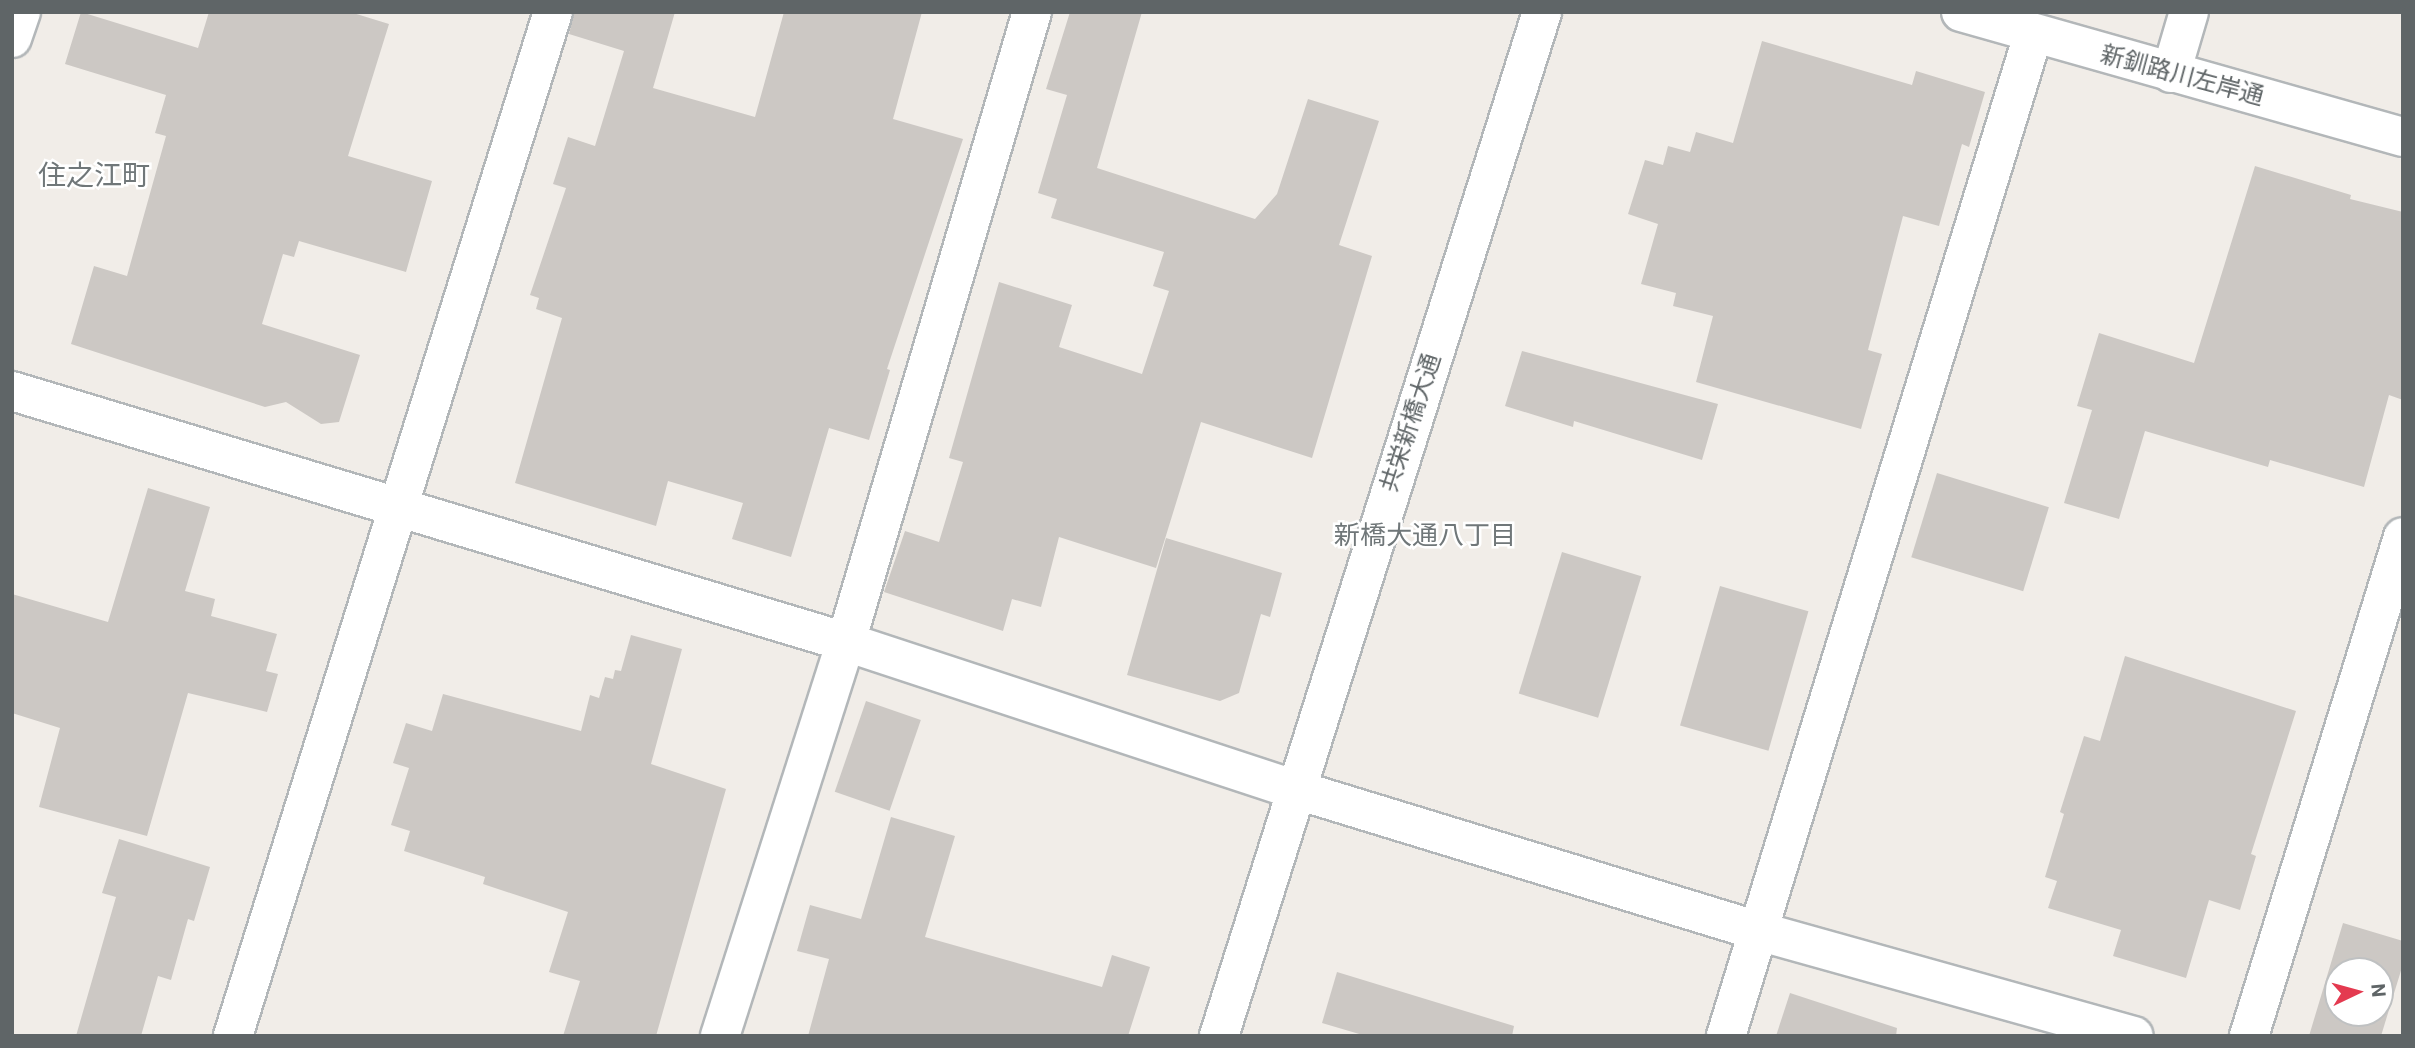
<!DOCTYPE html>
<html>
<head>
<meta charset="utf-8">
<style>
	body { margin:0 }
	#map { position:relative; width:2415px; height:1048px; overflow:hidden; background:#f1ede8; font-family:Roboto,"Noto Sans JP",sans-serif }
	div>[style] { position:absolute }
	.building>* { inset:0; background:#ccc8c4; transform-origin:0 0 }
	.roads { filter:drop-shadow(2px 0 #b3b7b9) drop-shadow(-2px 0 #b3b7b9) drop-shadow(0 2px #b3b7b9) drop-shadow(0 -2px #b3b7b9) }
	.minor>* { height:38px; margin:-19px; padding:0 19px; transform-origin:19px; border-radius:19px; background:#fff }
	span { translate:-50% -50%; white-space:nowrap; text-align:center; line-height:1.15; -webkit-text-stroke:5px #fff; paint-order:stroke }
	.street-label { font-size:24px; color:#5f6567 }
	.neighbourhood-label { font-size:26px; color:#707779 }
	.quarter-label { font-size:28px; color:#707779 }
	.frame { position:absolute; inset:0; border:14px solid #5f6567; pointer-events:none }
	.north { position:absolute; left:2324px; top:957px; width:70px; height:70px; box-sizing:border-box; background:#fff; border:2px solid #bfc1c2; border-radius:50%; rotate:85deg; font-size:19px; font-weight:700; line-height:28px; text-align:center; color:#5f6567 }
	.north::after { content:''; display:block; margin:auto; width:24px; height:32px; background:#e43a50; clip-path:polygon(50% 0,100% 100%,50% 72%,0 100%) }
</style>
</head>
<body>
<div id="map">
	<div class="building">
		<div style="clip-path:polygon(81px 12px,198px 48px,209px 12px,350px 12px,389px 24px,348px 156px,432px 181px,406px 272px,299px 241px,294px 257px,283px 254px,262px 324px,360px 355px,339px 422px,321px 424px,286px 402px,265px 407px,71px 344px,94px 266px,127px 276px,166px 136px,155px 133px,166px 95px,65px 64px)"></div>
		<div style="clip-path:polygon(574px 12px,675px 12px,653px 88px,755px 117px,784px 12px,922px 12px,893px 119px,963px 139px,887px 369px,890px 370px,869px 440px,829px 428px,791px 557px,732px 539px,743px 503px,668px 481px,656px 526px,515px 483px,562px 318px,536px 309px,539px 298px,530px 295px,566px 188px,553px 184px,568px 137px,595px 146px,624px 51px,569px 34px)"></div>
		<div style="clip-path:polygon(1070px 12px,1142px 12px,1097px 168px,1255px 219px,1277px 194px,1308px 99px,1379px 121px,1339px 245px,1372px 256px,1312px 458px,1201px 422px,1156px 568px,1059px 537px,1041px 607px,1012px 599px,1003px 631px,884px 592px,905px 531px,939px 542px,963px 462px,949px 458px,999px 282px,1072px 305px,1059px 347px,1142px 374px,1169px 291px,1153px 286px,1164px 252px,1051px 218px,1057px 199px,1038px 193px,1067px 95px,1046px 89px)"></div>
		<div style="clip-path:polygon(1762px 41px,1912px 85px,1916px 71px,1985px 92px,1969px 147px,1962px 144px,1939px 226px,1903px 216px,1868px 350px,1882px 354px,1861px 429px,1696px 382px,1713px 316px,1673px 306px,1676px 293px,1641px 284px,1658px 224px,1628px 214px,1645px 160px,1663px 165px,1668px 146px,1690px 152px,1696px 132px,1733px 143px)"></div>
		<div style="clip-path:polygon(2255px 166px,2351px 195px,2350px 199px,2403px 212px,2403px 400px,2389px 395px,2364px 487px,2270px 460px,2268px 467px,2145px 431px,2119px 519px,2064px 503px,2092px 410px,2077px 406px,2099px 333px,2194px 363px)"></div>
		<div style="clip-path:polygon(1522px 351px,1718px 404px,1702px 460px,1574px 421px,1573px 427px,1505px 406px)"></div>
		<div style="left:1937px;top:473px;width:117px;height:88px;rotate:17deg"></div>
		<div style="clip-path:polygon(148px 488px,210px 507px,185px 591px,215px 599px,211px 616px,277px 634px,266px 671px,278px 674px,267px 712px,188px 693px,147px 836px,39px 807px,60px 728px,12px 713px,12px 594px,108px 622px)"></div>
		<div style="clip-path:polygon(1166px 538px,1282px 573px,1270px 617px,1261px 614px,1239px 693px,1220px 701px,1127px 675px)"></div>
		<div style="left:1562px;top:552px;width:83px;height:148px;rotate:17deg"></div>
		<div style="left:1720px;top:586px;width:92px;height:145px;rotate:16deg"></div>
		<div style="clip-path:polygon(631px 635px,682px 649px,651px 764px,726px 789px,656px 1036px,563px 1036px,580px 981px,549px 972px,568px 912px,483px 884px,485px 877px,404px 851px,410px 831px,391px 825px,409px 768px,393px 763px,406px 723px,432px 731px,443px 694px,581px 731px,590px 695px,599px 698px,605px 677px,613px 679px,615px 670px,621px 671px)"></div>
		<div style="clip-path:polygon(2125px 656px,2296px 711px,2251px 854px,2256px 856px,2240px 910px,2209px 900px,2186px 978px,2113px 956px,2121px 930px,2048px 908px,2057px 881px,2045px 877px,2064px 814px,2060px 812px,2084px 736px,2100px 741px)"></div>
		<div style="left:866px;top:701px;width:58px;height:96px;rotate:19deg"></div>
		<div style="clip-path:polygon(891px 817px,955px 836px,925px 937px,1102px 987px,1112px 955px,1150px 967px,1128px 1036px,808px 1036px,829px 959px,797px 951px,810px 905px,861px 919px)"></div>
		<div style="clip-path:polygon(119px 839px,210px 867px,194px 921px,188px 919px,171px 980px,158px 976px,141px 1036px,76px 1036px,116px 897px,102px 893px)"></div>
		<div style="clip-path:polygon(evenodd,2343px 923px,2403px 941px,2403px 964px,2381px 1036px,2309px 1036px,2343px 923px,2338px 971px,2380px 971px,2380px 1013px,2338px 1013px,2338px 971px)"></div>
		<div style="clip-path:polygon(1337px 972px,1514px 1026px,1512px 1036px,1366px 1036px,1322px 1023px)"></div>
		<div style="clip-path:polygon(1790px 993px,1897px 1028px,1896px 1036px,1776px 1036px)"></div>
	</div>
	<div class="roads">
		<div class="minor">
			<div style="left:1961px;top:12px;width:459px;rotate:15.8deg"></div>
			<div style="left:12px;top:38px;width:28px;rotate:-71deg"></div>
			<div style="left:2171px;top:73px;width:64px;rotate:-73.6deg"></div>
			<div style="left:12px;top:391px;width:871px;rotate:16.75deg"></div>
			<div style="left:846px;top:642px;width:472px;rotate:18.2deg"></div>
			<div style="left:1294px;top:789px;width:485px;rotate:17deg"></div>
			<div style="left:1758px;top:931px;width:390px;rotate:15.6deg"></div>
			<div style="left:233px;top:1036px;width:1073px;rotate:-72.65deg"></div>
			<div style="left:720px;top:1036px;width:414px;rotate:-72.3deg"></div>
			<div style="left:846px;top:642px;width:657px;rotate:-73.55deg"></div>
			<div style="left:1219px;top:1036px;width:1074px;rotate:-72.49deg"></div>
			<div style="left:1726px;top:1036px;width:1047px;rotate:-72.95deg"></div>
			<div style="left:2249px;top:1036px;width:522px;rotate:-72.85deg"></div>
		</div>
	</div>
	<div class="street-label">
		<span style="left:2182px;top:76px;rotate:15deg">新釧路川左岸通</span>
		<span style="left:1411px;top:423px;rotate:-72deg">共栄新橋大通</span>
	</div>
	<div class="neighbourhood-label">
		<span style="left:1425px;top:536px">新橋大通八丁目</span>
	</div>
	<div class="quarter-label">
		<span style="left:94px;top:176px">住之江町</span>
	</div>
	<div class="frame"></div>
	<div class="north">N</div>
</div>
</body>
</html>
